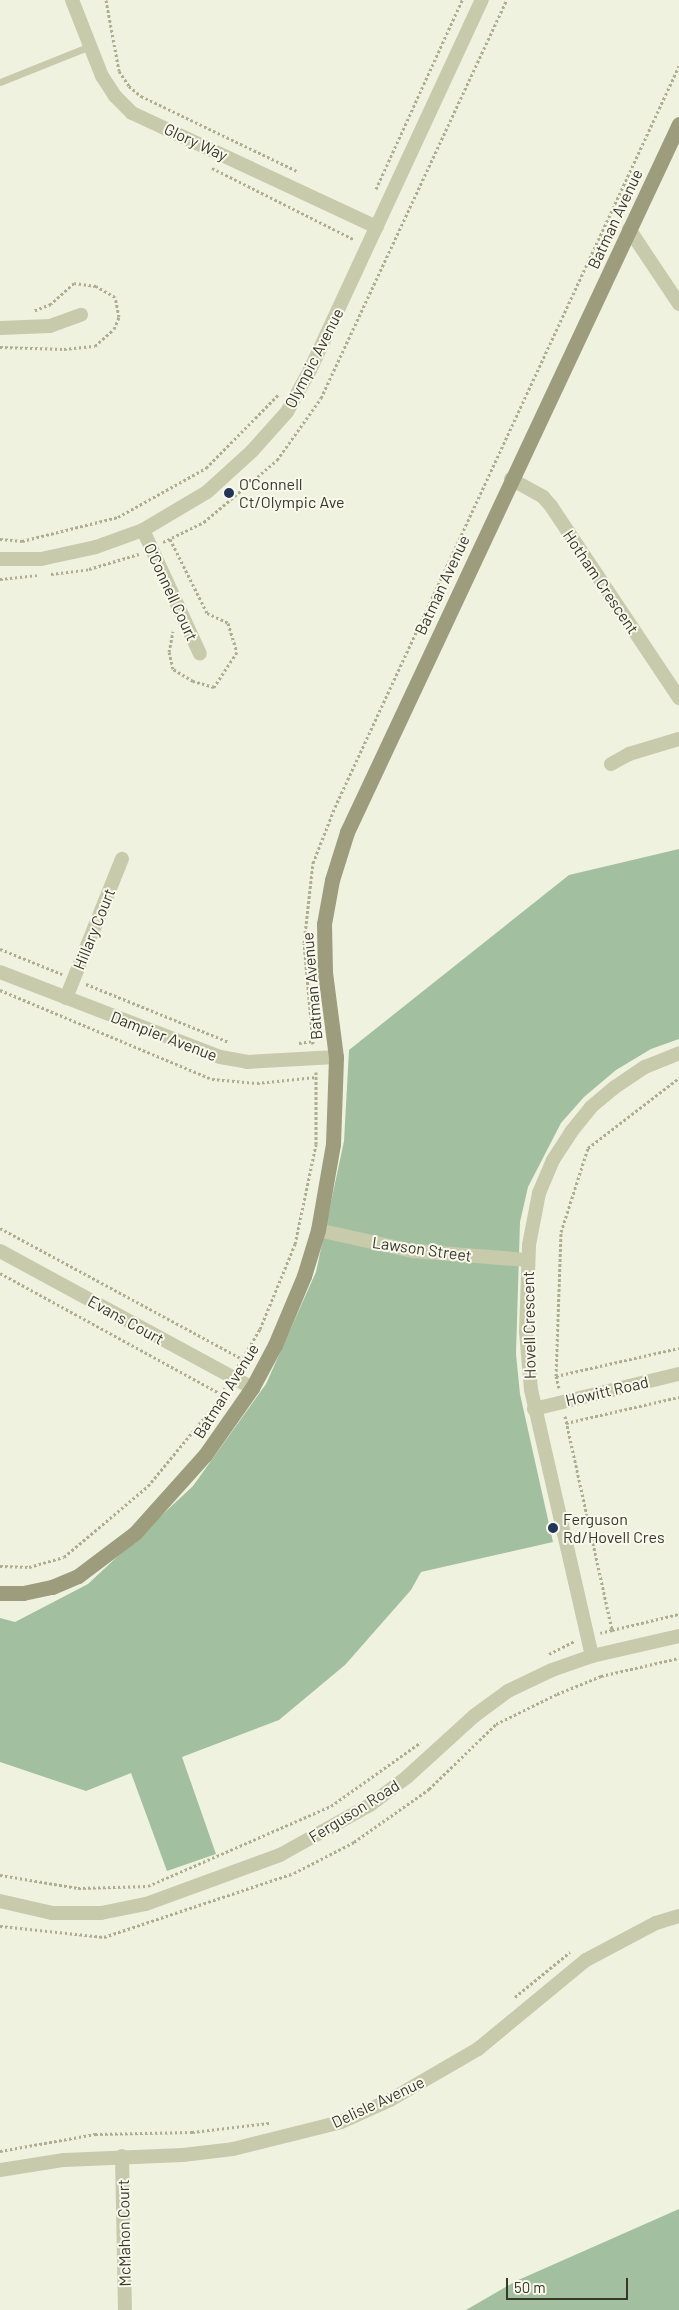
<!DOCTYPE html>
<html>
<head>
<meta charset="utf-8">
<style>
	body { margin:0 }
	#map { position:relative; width:679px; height:2310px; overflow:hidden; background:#f0f2e0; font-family:Barlow,sans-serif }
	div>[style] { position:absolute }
	.green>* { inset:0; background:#a2c0a0 }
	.path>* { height:3px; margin-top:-1.5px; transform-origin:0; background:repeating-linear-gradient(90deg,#aead90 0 2.5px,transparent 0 5px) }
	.lane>* { height:7px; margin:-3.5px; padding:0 3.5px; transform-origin:3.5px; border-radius:3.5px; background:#c8caac }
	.street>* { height:14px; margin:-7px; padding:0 7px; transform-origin:7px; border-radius:7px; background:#c8caac }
	.secondary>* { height:15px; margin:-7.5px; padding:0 7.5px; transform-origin:7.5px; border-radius:7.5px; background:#9d9c7d }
	.dots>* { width:14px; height:14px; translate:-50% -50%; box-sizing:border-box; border:2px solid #f8f9ec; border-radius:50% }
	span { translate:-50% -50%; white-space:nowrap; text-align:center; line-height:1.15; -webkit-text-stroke:4px #f8f9ec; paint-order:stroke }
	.street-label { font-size:16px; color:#38372a }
	.poi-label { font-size:16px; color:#38372a }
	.left { translate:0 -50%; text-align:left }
	.scale { position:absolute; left:506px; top:2278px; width:122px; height:22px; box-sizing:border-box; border:2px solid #38372a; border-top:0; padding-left:6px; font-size:15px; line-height:18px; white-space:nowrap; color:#38372a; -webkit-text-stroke:4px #f8f9ec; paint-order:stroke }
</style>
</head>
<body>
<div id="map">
	<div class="green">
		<div style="clip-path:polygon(679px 849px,679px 1039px,651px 1049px,616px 1070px,584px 1097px,561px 1123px,528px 1187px,520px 1222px,516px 1354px,520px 1394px,553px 1542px,421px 1572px,411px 1590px,345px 1665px,279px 1720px,182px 1757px,216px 1854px,167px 1871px,131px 1773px,86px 1791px,0 1762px,0 1618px,15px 1622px,88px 1584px,193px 1486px,266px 1384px,316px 1272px,344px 1141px,349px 1050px,569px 875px)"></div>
		<div style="clip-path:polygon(679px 2209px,679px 2310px,466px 2310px,516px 2281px)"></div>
	</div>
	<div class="path">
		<div style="left:106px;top:0;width:72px;rotate:79.6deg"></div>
		<div style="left:119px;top:71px;width:18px;rotate:56deg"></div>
		<div style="left:129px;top:86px;width:16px;rotate:40deg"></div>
		<div style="left:141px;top:96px;width:175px;rotate:25.7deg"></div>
		<div style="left:212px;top:168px;width:158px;rotate:26.7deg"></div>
		<div style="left:376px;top:189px;width:208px;rotate:-65.5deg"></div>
		<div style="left:0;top:347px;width:64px;rotate:1.8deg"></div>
		<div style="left:64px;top:349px;width:31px;rotate:-6deg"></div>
		<div style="left:95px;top:346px;width:25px;rotate:-42deg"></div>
		<div style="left:114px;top:329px;width:13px;rotate:-67deg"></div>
		<div style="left:119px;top:317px;width:20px;rotate:-101deg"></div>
		<div style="left:115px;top:297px;width:22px;rotate:-150deg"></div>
		<div style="left:96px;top:286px;width:22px;rotate:-172deg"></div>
		<div style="left:74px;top:283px;width:31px;rotate:138deg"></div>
		<div style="left:51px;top:304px;width:19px;rotate:159deg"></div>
		<div style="left:0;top:539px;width:22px;rotate:5deg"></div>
		<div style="left:22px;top:541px;width:99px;rotate:-14deg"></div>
		<div style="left:118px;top:517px;width:101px;rotate:-29.1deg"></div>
		<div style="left:206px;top:468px;width:103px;rotate:-45.4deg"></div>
		<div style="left:170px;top:539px;width:83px;rotate:63.4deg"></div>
		<div style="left:207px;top:613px;width:23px;rotate:25deg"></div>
		<div style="left:228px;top:623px;width:30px;rotate:73deg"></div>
		<div style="left:237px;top:652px;width:42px;rotate:123.3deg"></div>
		<div style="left:214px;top:687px;width:22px;rotate:-164deg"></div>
		<div style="left:193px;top:681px;width:23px;rotate:-149deg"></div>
		<div style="left:173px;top:669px;width:17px;rotate:-103deg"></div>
		<div style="left:169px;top:652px;width:21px;rotate:-79deg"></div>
		<div style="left:163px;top:542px;width:46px;rotate:-26deg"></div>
		<div style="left:204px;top:522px;width:96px;rotate:-40.3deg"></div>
		<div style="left:277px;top:460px;width:76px;rotate:-54.6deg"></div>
		<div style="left:321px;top:398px;width:439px;rotate:-65deg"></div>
		<div style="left:51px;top:574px;width:38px;rotate:-7deg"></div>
		<div style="left:89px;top:569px;width:52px;rotate:-16.7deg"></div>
		<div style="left:0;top:579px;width:37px;rotate:-6deg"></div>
		<div style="left:0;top:949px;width:67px;rotate:22deg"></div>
		<div style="left:86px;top:984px;width:154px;rotate:22.1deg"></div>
		<div style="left:0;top:990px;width:230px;rotate:22.8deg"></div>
		<div style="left:212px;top:1079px;width:45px;rotate:5.1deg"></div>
		<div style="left:257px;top:1083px;width:59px;rotate:-5.8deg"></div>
		<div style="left:299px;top:1043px;width:14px;rotate:-8deg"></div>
		<div style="left:313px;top:1044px;width:101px;rotate:-95.1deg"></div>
		<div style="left:304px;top:943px;width:81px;rotate:-83.6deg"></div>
		<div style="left:313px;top:863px;width:60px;rotate:-68.6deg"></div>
		<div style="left:335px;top:807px;width:817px;rotate:-65.1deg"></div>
		<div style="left:0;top:1228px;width:275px;rotate:28.4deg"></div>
		<div style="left:0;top:1273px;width:252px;rotate:28.7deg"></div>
		<div style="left:238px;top:1366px;width:43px;rotate:-59.3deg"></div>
		<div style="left:260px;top:1329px;width:92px;rotate:-67.6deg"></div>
		<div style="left:295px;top:1244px;width:102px;rotate:-78.1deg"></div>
		<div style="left:316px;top:1144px;width:72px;rotate:-90deg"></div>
		<div style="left:556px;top:1376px;width:126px;rotate:-12.8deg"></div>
		<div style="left:559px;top:1388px;width:12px;rotate:-104deg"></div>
		<div style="left:556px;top:1376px;width:144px;rotate:-88deg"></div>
		<div style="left:561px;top:1232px;width:88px;rotate:-72.2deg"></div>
		<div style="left:588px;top:1148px;width:115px;rotate:-37.6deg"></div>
		<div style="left:565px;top:1416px;width:219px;rotate:77.6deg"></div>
		<div style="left:612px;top:1630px;width:12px;rotate:166deg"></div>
		<div style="left:566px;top:1423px;width:116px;rotate:-13deg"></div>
		<div style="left:0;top:1566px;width:29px;rotate:2deg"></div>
		<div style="left:29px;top:1567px;width:36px;rotate:-16deg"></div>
		<div style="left:64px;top:1557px;width:110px;rotate:-40.2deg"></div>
		<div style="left:148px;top:1486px;width:104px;rotate:-50.5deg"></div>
		<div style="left:214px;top:1406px;width:21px;rotate:-61deg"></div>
		<div style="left:612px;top:1630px;width:69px;rotate:-13.4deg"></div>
		<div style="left:549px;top:1654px;width:29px;rotate:-27deg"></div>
		<div style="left:0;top:1875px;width:79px;rotate:9.5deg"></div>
		<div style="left:78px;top:1888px;width:70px;rotate:-1.6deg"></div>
		<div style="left:148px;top:1886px;width:200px;rotate:-23.6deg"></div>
		<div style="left:331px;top:1806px;width:110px;rotate:-35.4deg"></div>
		<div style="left:0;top:1926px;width:105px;rotate:6deg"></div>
		<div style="left:104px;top:1937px;width:200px;rotate:-18.6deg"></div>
		<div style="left:294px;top:1873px;width:68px;rotate:-27.3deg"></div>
		<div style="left:354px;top:1842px;width:92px;rotate:-35.2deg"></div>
		<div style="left:429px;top:1789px;width:93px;rotate:-44.1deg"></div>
		<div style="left:496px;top:1724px;width:68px;rotate:-26.2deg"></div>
		<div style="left:557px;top:1694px;width:48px;rotate:-22.2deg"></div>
		<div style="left:601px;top:1676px;width:80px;rotate:-13deg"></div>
		<div style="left:515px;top:1997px;width:71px;rotate:-39.3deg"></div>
		<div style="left:0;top:2151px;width:97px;rotate:-10.1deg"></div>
		<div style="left:95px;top:2134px;width:97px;rotate:-1.2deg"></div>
		<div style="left:192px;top:2132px;width:78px;rotate:-6.7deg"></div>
	</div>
	<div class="lane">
		<div style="left:0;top:82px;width:97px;rotate:-21.8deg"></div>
	</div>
	<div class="street">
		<div style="left:72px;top:0;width:82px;rotate:68.5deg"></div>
		<div style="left:102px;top:76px;width:24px;rotate:57deg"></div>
		<div style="left:115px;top:96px;width:24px;rotate:45deg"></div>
		<div style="left:132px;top:113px;width:270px;rotate:25deg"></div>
		<div style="left:629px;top:229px;width:90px;rotate:56.3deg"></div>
		<div style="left:0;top:328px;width:50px;rotate:-2.3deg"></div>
		<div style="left:50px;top:326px;width:33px;rotate:-20deg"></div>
		<div style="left:511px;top:479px;width:37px;rotate:29deg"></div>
		<div style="left:543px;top:497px;width:12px;rotate:48deg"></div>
		<div style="left:551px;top:506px;width:231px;rotate:56.3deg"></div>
		<div style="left:143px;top:530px;width:136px;rotate:65.3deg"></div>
		<div style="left:0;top:559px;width:41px"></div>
		<div style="left:41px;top:559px;width:56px;rotate:-12.3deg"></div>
		<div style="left:96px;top:547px;width:50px;rotate:-19.9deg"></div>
		<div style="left:143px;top:530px;width:74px;rotate:-30.7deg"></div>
		<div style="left:207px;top:492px;width:61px;rotate:-42.3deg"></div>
		<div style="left:252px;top:451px;width:52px;rotate:-48.1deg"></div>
		<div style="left:287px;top:412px;width:48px;rotate:-61.3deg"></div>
		<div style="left:310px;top:370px;width:408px;rotate:-65.1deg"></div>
		<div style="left:611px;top:764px;width:21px;rotate:-29deg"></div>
		<div style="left:629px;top:754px;width:52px;rotate:-16.7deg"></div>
		<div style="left:0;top:972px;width:236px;rotate:21.1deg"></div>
		<div style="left:220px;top:1057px;width:27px;rotate:10deg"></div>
		<div style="left:247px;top:1062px;width:89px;rotate:-3.2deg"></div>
		<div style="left:66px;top:998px;width:150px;rotate:-68.1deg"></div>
		<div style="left:318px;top:1230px;width:97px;rotate:12.5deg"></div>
		<div style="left:413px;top:1251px;width:115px;rotate:4.5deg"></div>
		<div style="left:0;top:1251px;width:287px;rotate:28.5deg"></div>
		<div style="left:534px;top:1409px;width:149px;rotate:-13.6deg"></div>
		<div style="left:592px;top:1656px;width:273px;rotate:-102.9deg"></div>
		<div style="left:531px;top:1390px;width:58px;rotate:-94.9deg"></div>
		<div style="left:526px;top:1332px;width:87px;rotate:-88deg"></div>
		<div style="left:529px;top:1245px;width:53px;rotate:-79.1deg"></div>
		<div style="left:539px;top:1193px;width:36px;rotate:-67deg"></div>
		<div style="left:553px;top:1160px;width:33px;rotate:-57deg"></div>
		<div style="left:571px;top:1132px;width:32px;rotate:-51deg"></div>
		<div style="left:591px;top:1107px;width:31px;rotate:-40deg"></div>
		<div style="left:615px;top:1087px;width:36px;rotate:-34deg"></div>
		<div style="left:645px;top:1067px;width:37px;rotate:-22deg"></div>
		<div style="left:0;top:1901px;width:53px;rotate:13deg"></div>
		<div style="left:52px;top:1913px;width:49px"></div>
		<div style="left:101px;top:1913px;width:46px;rotate:-11.3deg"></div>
		<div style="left:146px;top:1904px;width:143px;rotate:-20.1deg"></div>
		<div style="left:280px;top:1855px;width:103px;rotate:-29.1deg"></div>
		<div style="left:370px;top:1805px;width:46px;rotate:-37.1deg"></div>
		<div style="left:407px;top:1777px;width:91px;rotate:-42.3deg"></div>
		<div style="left:474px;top:1716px;width:42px;rotate:-36.3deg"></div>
		<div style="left:508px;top:1691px;width:49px;rotate:-25.5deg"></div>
		<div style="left:552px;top:1670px;width:42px;rotate:-19.3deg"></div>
		<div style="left:592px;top:1656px;width:89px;rotate:-12.9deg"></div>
		<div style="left:122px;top:2156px;width:154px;rotate:88.9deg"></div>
		<div style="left:0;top:2170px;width:65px;rotate:-8.9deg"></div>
		<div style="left:64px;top:2160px;width:119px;rotate:-2.4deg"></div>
		<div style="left:183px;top:2155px;width:50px;rotate:-6.8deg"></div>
		<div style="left:233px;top:2149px;width:111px;rotate:-14deg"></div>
		<div style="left:341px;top:2122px;width:54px;rotate:-24.2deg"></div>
		<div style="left:390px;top:2100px;width:102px;rotate:-30.1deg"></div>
		<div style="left:478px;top:2049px;width:140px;rotate:-39.5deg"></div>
		<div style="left:586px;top:1960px;width:79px;rotate:-27.9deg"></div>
		<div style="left:656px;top:1923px;width:24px;rotate:-17deg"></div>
	</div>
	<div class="secondary">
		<div style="left:0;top:1593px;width:23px"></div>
		<div style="left:23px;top:1593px;width:30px;rotate:-12deg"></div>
		<div style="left:52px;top:1587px;width:28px;rotate:-23deg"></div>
		<div style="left:78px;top:1576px;width:71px;rotate:-37deg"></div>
		<div style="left:135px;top:1533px;width:105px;rotate:-48.1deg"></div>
		<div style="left:205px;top:1455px;width:82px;rotate:-55deg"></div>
		<div style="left:252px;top:1388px;width:49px;rotate:-61.9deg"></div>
		<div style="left:275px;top:1345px;width:75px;rotate:-67.2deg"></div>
		<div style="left:304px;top:1276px;width:48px;rotate:-73.1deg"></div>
		<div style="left:318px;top:1230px;width:87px;rotate:-80.1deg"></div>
		<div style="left:333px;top:1144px;width:87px;rotate:-88deg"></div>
		<div style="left:336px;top:1057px;width:86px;rotate:-97.4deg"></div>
		<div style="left:325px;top:972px;width:48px;rotate:-91.2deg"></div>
		<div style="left:324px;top:924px;width:45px;rotate:-79.7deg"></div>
		<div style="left:332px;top:880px;width:50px;rotate:-72.6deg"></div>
		<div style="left:347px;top:832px;width:782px;rotate:-64.88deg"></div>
	</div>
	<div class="dots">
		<div style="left:229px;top:493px;background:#223458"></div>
		<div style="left:553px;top:1528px;background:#223458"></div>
	</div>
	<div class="street-label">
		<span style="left:196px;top:142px;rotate:25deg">Glory Way</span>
		<span style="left:615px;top:219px;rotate:-65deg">Batman Avenue</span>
		<span style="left:314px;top:358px;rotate:-63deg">Olympic Avenue</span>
		<span style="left:601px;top:582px;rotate:56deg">Hotham Crescent</span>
		<span style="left:442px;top:585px;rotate:-65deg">Batman Avenue</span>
		<span style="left:171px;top:592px;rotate:65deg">O'Connell Court</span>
		<span style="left:94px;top:929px;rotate:-68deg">Hillary Court</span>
		<span style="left:312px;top:986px;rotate:-95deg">Batman Avenue</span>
		<span style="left:164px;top:1036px;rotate:21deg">Dampier Avenue</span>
		<span style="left:422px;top:1249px;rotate:8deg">Lawson Street</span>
		<span style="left:126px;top:1320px;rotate:29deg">Evans Court</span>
		<span style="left:529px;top:1325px;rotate:-91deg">Hovell Crescent</span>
		<span style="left:226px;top:1391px;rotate:-58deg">Batman Avenue</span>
		<span style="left:607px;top:1391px;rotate:-13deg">Howitt Road</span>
		<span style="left:354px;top:1811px;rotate:-32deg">Ferguson Road</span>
		<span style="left:378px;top:2102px;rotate:-25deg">Delisle Avenue</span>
		<span style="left:124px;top:2233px;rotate:-91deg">McMahon Court</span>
	</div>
	<div class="poi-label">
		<span class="left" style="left:239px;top:493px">O'Connell<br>Ct/Olympic Ave</span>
		<span class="left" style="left:563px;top:1528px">Ferguson<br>Rd/Hovell Cres</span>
	</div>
	<div class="scale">50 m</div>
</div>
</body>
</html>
